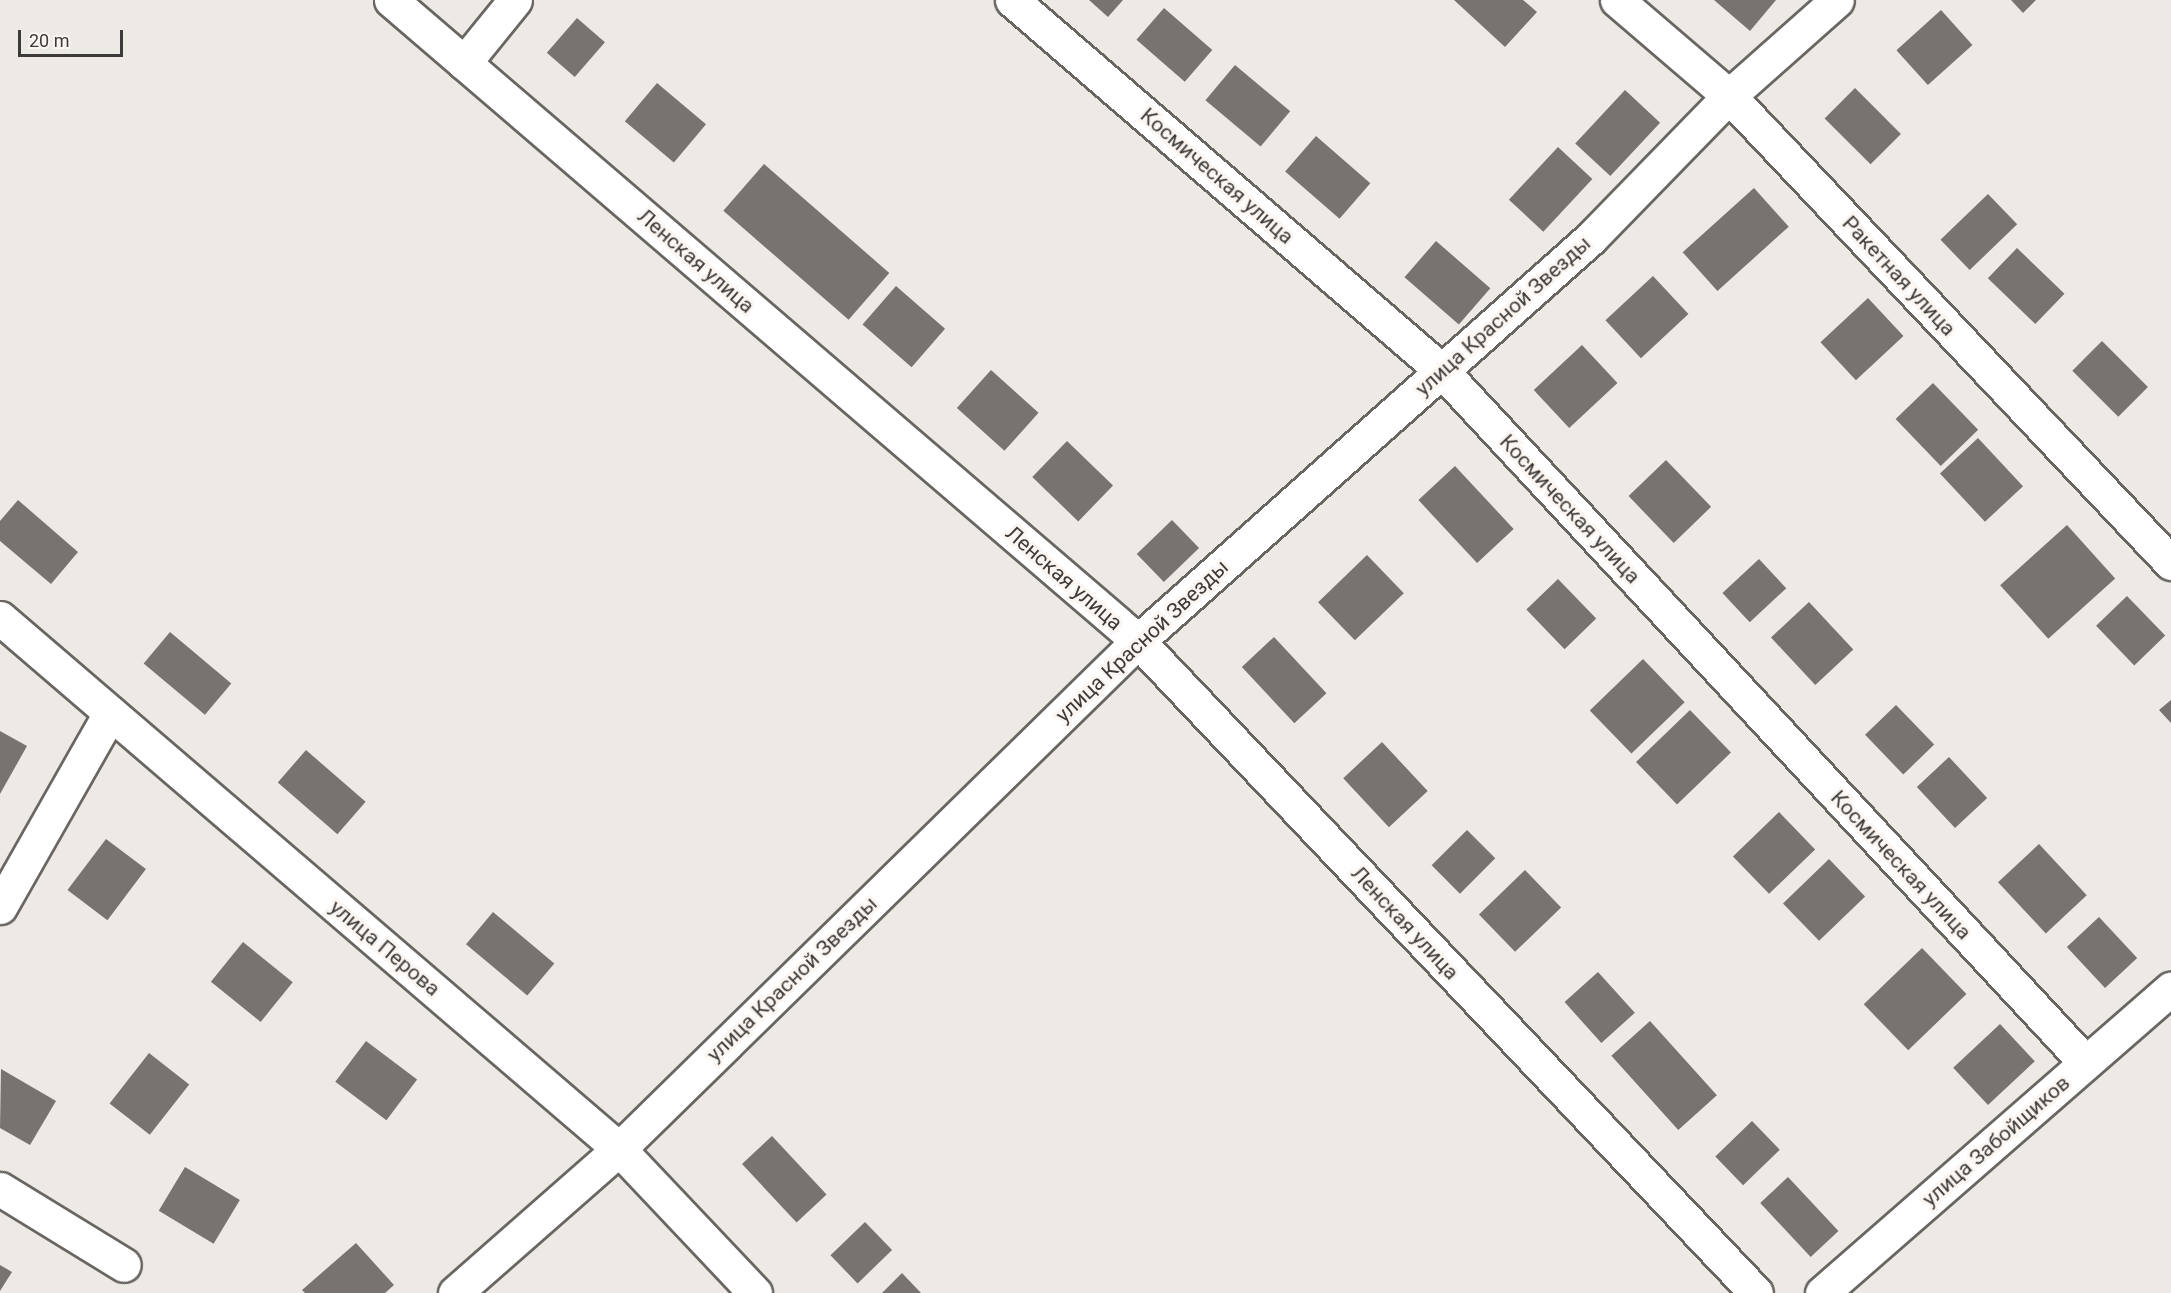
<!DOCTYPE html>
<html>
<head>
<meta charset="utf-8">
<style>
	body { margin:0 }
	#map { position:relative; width:2171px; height:1293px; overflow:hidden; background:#ede9e4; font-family:Roboto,sans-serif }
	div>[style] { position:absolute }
	.building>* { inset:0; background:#77736f; transform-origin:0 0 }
	.roads { filter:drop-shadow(2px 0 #696662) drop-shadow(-2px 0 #696662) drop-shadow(0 2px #696662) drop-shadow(0 -2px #696662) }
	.minor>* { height:33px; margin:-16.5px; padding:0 16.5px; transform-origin:16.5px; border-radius:16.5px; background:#fff }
	.major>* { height:33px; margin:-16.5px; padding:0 16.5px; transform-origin:16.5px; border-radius:16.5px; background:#fff }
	span { translate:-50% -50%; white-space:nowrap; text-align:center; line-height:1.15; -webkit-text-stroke:6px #fbf6f2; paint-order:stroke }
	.street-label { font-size:21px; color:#3c3b39 }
	.scale { position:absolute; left:18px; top:30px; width:105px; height:27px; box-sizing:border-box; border:3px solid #3c3b39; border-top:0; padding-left:8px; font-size:18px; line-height:21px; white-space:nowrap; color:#3c3b39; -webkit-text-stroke:4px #fbf6f2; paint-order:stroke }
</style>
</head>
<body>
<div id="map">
	<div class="building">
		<div style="clip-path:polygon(1089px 0,1123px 0,1108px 17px)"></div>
		<div style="clip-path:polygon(1454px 0,1523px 0,1537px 12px,1505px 47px)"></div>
		<div style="clip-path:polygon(1714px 0,1776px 0,1750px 31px)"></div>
		<div style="clip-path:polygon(2011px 0,2036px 0,2023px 13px)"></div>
		<div style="left:1164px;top:8px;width:64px;height:42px;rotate:41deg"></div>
		<div style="left:1941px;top:10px;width:47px;height:60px;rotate:48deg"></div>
		<div style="left:577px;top:18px;width:37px;height:46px;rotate:41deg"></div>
		<div style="left:1235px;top:65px;width:72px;height:46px;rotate:40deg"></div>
		<div style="left:657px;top:83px;width:64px;height:50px;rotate:40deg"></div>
		<div style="left:1855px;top:88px;width:65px;height:43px;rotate:45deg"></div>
		<div style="left:1625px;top:90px;width:48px;height:73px;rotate:43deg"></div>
		<div style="left:1316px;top:136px;width:72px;height:47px;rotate:41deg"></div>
		<div style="left:1558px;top:147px;width:47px;height:72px;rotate:43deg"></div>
		<div style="left:764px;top:164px;width:166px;height:62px;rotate:41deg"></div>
		<div style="left:1754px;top:188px;width:52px;height:96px;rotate:48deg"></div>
		<div style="left:1988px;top:194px;width:42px;height:66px;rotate:46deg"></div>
		<div style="left:1436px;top:241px;width:72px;height:48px;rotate:41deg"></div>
		<div style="left:2017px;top:248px;width:66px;height:42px;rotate:44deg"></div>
		<div style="left:1653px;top:276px;width:52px;height:65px;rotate:47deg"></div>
		<div style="left:896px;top:286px;width:65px;height:51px;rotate:41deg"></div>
		<div style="left:1868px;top:298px;width:52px;height:65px;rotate:47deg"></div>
		<div style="left:2102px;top:341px;width:65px;height:42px;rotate:45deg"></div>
		<div style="left:1582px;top:345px;width:52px;height:66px;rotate:47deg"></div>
		<div style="left:991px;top:370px;width:64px;height:51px;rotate:42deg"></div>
		<div style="left:1933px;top:383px;width:65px;height:52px;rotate:46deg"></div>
		<div style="left:1978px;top:438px;width:66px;height:52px;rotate:47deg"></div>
		<div style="left:1067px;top:441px;width:64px;height:50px;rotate:44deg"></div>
		<div style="left:1666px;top:460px;width:65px;height:52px;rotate:46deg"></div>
		<div style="left:1455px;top:466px;width:86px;height:50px;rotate:47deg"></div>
		<div style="clip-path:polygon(18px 500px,78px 552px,51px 584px,0 541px,0 521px)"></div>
		<div style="left:1172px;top:520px;width:39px;height:49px;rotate:46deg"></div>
		<div style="left:2067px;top:525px;width:72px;height:90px;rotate:48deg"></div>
		<div style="left:1367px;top:555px;width:53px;height:68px;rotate:46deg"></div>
		<div style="left:1759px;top:559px;width:40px;height:50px;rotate:47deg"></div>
		<div style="left:1558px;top:579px;width:55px;height:44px;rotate:46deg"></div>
		<div style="left:2127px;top:596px;width:55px;height:43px;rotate:46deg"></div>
		<div style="left:1809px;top:602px;width:65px;height:52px;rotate:47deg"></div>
		<div style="left:170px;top:632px;width:80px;height:41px;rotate:40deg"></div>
		<div style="left:1274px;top:637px;width:77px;height:44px;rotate:47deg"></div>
		<div style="left:1643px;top:659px;width:60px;height:74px;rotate:46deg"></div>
		<div style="clip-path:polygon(2171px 700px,2171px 723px,2159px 710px)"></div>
		<div style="left:1896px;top:705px;width:55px;height:43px;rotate:46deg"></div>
		<div style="left:1690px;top:710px;width:59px;height:75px;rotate:46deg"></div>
		<div style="clip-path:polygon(0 731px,27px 746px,0 794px)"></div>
		<div style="left:1382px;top:742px;width:67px;height:53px;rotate:47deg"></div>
		<div style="left:306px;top:750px;width:79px;height:43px;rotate:41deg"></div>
		<div style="left:1949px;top:757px;width:56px;height:44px;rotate:47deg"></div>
		<div style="left:1779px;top:812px;width:52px;height:64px;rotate:46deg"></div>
		<div style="left:1467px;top:830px;width:40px;height:50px;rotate:45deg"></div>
		<div style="left:106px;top:839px;width:50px;height:64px;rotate:37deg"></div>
		<div style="left:2039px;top:844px;width:70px;height:56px;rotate:47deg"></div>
		<div style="left:1829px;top:859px;width:52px;height:64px;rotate:46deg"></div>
		<div style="left:1525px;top:870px;width:52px;height:64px;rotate:46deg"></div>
		<div style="left:493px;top:912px;width:80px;height:42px;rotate:40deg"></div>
		<div style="left:2099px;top:917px;width:56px;height:44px;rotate:47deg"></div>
		<div style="left:243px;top:942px;width:64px;height:51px;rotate:39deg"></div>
		<div style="left:1922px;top:948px;width:64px;height:81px;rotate:46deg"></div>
		<div style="left:1598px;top:972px;width:55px;height:45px;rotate:48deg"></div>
		<div style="left:1650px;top:1021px;width:100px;height:52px;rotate:48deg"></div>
		<div style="left:2000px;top:1024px;width:51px;height:64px;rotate:47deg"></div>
		<div style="left:366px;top:1041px;width:64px;height:51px;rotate:37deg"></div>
		<div style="left:149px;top:1053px;width:51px;height:64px;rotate:38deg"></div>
		<div style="clip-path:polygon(1px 1069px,56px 1101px,30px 1145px,0 1128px)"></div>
		<div style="left:1752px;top:1121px;width:40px;height:51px;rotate:46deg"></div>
		<div style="left:772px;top:1136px;width:80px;height:41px;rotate:47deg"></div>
		<div style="left:185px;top:1167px;width:64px;height:51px;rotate:31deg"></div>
		<div style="left:1788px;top:1177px;width:74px;height:38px;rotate:47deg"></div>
		<div style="left:865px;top:1222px;width:39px;height:48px;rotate:46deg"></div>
		<div style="clip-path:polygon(356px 1243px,394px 1285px,385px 1293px,305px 1293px,302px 1290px)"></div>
		<div style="clip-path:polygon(0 1265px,12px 1272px,0 1291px)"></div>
		<div style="clip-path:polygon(902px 1273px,921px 1293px,882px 1293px)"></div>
	</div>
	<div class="roads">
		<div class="minor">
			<div style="left:391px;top:0;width:984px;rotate:40.63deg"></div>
			<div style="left:1138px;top:641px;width:898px;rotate:46.53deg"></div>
			<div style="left:1012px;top:0;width:567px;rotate:40.78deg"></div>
			<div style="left:1441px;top:370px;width:945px;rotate:47.06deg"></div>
			<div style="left:1617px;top:0;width:148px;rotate:40.6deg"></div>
			<div style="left:1729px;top:96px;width:643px;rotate:46.58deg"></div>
			<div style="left:464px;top:63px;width:81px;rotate:-51deg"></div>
			<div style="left:0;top:907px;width:223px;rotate:-60.4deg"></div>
			<div style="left:0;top:1189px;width:145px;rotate:31.5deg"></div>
			<div style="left:455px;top:1293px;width:218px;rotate:-41.3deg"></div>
			<div style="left:619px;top:1149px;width:726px;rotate:-44.39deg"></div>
			<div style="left:1138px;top:641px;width:606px;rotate:-41.66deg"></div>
			<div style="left:1591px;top:238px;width:198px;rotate:-45.8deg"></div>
			<div style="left:1729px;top:96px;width:144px;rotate:-41.6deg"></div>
			<div style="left:1822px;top:1293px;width:463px;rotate:-41.1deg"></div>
		</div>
		<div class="major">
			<div style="left:0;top:618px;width:816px;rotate:40.62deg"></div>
			<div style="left:619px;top:1149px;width:198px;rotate:46.6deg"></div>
		</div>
	</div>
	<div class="street-label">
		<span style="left:1217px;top:176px;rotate:41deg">Космическая улица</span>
		<span style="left:696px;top:261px;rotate:41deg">Ленская улица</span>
		<span style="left:1899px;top:276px;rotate:47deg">Ракетная улица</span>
		<span style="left:1503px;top:316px;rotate:-42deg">улица Красной Звезды</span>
		<span style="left:1570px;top:509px;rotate:47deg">Космическая улица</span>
		<span style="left:1064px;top:578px;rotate:41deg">Ленская улица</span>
		<span style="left:1142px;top:641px;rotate:-43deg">улица Красной Звезды</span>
		<span style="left:1901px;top:865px;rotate:47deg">Космическая улица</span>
		<span style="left:1405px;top:923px;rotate:47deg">Ленская улица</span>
		<span style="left:385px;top:948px;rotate:40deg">улица Перова</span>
		<span style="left:792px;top:979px;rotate:-44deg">улица Красной Звезды</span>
		<span style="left:1996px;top:1141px;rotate:-41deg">улица Забойщиков</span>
	</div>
	<div class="scale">20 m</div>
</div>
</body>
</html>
